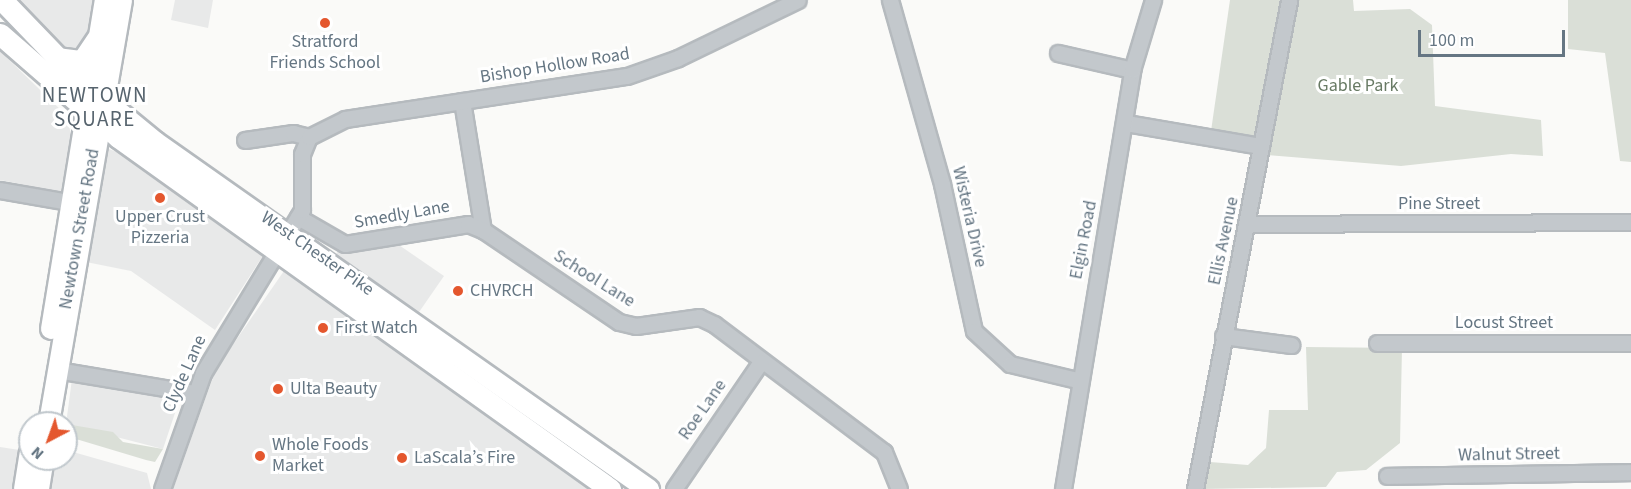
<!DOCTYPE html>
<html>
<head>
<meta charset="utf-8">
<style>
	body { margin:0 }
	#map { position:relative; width:1631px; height:489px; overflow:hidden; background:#fafaf8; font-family:"Source Sans 3",sans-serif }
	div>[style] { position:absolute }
	.built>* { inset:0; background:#e8e9e9 }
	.green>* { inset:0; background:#dadfd7 }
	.roads { filter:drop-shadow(2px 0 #b5babe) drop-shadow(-2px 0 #b5babe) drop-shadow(0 2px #b5babe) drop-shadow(0 -2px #b5babe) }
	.minor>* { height:15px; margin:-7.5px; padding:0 7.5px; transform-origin:7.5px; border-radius:7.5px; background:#c3c8cc }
	.major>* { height:20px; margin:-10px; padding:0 10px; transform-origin:10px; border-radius:10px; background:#fff }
	.highway>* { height:21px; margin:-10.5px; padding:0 10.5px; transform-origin:10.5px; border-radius:10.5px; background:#fff }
	.dots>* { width:16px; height:16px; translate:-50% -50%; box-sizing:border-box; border:3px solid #fff; border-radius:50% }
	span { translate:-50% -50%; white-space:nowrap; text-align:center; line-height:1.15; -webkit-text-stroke:6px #fff; paint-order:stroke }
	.poi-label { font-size:18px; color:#657683 }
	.left { translate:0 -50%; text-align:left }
	.street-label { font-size:18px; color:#657683 }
	.park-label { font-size:18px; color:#687a64 }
	.quarter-label { font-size:21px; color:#57646e; letter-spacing:1.5px }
	.north { position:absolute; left:18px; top:411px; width:60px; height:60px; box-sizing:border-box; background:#fff; border:2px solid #c1c8cd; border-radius:50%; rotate:221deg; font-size:16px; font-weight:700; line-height:24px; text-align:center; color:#657683 }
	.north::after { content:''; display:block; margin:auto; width:21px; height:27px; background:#e4572e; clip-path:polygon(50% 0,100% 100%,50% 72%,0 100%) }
	.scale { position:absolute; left:1418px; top:30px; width:147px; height:27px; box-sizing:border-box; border:3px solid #657683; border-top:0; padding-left:8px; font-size:18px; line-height:21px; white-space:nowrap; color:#657683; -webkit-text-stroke:4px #fff; paint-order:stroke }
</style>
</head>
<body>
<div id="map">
	<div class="built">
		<div style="clip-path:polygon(19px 0,99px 0,91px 40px,70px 55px)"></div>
		<div style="clip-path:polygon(175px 0,213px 0,208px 28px,171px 20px)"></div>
		<div style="clip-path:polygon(0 51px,67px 116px,71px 135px,61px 192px,0 180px)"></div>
		<div style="clip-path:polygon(109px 149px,144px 163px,266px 251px,215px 330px,131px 271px,81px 261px,102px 155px)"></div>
		<div style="clip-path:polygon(396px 243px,444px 276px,417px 315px,334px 257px,340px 248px)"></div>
		<div style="clip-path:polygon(286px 268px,598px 489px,173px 489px,216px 369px)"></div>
		<div style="clip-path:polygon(72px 379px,180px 398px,163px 449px,66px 424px)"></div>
		<div style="clip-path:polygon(0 447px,26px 451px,18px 489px,0 489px)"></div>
		<div style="clip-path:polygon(66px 450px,147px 473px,151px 489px,44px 489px,49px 459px,66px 459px)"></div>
	</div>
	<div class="green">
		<div style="clip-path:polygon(1230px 0,1282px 0,1255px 139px,1211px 131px)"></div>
		<div style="clip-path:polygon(1296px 0,1353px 0,1354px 11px,1410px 9px,1432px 25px,1435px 106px,1541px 120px,1543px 156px,1511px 154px,1401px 166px,1267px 155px)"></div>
		<div style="clip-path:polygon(1568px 0,1631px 0,1631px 162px,1620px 161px,1605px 53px,1568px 49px)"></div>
		<div style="clip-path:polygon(1306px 347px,1402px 348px,1400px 443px,1366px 470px,1337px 472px,1326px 487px,1202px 489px,1210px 462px,1248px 465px,1266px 448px,1269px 410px,1308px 410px)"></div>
		<div style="clip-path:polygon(66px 424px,113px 432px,123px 442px,163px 449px,155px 462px,146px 460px,66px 436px)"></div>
	</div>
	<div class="roads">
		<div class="minor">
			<div style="left:890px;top:0;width:191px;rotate:74.2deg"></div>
			<div style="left:942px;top:184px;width:150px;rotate:77.7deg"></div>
			<div style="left:974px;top:331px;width:49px;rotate:42.5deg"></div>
			<div style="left:1010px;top:364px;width:69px;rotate:13.4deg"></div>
			<div style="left:1058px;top:53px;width:76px;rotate:12.9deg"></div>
			<div style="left:462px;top:101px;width:131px;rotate:80.8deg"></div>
			<div style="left:483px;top:230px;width:164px;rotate:34.1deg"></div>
			<div style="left:619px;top:322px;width:17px;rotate:13deg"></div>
			<div style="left:636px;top:326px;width:64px;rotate:-8.1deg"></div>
			<div style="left:699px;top:317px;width:17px;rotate:25deg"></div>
			<div style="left:714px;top:324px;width:213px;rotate:37deg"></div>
			<div style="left:884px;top:452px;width:40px;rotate:68deg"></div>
			<div style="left:1126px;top:123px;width:137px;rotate:9.7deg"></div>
			<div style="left:245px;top:140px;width:49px;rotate:-8.3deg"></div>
			<div style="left:293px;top:133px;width:16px;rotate:14deg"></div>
			<div style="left:0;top:190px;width:70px;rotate:9.9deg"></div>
			<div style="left:298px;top:217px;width:54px;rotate:29.9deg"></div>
			<div style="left:345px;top:244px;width:125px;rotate:-9.2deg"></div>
			<div style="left:468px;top:224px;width:16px;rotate:22deg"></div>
			<div style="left:1248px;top:224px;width:383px;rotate:-0.3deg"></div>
			<div style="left:1223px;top:336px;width:69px;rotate:7.5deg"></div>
			<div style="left:1377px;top:343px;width:254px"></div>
			<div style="left:57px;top:370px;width:140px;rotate:9.5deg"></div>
			<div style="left:1387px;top:476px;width:244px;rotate:-0.9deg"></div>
			<div style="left:162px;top:489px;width:123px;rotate:-70.5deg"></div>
			<div style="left:203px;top:373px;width:191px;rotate:-58.7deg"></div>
			<div style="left:302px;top:210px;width:56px;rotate:-90deg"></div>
			<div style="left:302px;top:154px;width:18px;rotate:-68deg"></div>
			<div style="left:309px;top:137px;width:40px;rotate:-26.6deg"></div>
			<div style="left:345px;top:119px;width:285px;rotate:-8.7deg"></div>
			<div style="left:627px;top:76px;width:54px;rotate:-19.4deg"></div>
			<div style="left:678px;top:58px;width:133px;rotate:-25.8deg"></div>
			<div style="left:674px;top:489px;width:153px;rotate:-55.7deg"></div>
			<div style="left:1063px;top:489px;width:425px;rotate:-80.6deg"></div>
			<div style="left:1132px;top:70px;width:73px;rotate:-73.3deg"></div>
			<div style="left:1195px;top:489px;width:498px;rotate:-79.1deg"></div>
		</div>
		<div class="major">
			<div style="left:51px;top:329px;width:333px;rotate:-80.7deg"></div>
			<div style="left:49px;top:423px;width:429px;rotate:-80.2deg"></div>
			<div style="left:24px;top:489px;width:36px;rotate:-81deg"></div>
			<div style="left:39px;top:489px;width:30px;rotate:-81deg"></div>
		</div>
		<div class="highway">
			<div style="left:2px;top:0;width:108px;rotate:46.1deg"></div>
			<div style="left:77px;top:78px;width:101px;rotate:39.4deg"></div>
			<div style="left:155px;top:142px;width:603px;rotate:35.14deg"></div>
			<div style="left:0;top:34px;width:157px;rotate:41.1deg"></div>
			<div style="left:118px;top:137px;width:605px;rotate:35.58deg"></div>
			<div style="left:56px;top:58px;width:26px;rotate:7deg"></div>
			<div style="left:82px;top:61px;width:27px;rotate:-56deg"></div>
		</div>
	</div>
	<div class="dots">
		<div style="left:325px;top:23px;background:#e4572e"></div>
		<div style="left:160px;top:198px;background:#e4572e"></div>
		<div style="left:458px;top:291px;background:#e4572e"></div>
		<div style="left:323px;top:328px;background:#e4572e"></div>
		<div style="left:278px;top:389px;background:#e4572e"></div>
		<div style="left:260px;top:456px;background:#e4572e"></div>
		<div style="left:402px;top:458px;background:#e4572e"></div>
	</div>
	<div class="poi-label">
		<span style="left:325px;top:53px">Stratford<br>Friends School</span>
		<span style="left:160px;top:228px">Upper Crust<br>Pizzeria</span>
		<span class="left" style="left:470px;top:291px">CHVRCH</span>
		<span class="left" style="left:335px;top:328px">First Watch</span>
		<span class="left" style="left:290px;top:389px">Ulta Beauty</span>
		<span class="left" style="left:272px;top:456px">Whole Foods<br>Market</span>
		<span class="left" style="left:414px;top:458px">LaScala’s Fire</span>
	</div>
	<div class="street-label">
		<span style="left:555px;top:66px;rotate:-9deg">Bishop Hollow Road</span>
		<span style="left:1439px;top:204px">Pine Street</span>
		<span style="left:402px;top:215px;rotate:-10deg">Smedly Lane</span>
		<span style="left:969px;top:217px;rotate:77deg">Wisteria Drive</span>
		<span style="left:80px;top:229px;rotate:-80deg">Newtown Street Road</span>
		<span style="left:1084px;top:240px;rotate:-79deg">Elgin Road</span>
		<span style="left:1224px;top:241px;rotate:-78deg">Ellis Avenue</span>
		<span style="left:317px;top:254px;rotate:35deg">West Chester Pike</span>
		<span style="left:594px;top:279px;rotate:32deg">School Lane</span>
		<span style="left:1504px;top:323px">Locust Street</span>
		<span style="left:185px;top:374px;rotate:-66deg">Clyde Lane</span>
		<span style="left:703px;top:410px;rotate:-55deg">Roe Lane</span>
		<span style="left:1509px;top:455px;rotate:-1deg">Walnut Street</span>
	</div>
	<div class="park-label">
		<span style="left:1358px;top:86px">Gable Park</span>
	</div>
	<div class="quarter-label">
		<span style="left:95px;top:107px">NEWTOWN<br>SQUARE</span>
	</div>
	<div class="north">N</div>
	<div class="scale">100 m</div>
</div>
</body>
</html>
